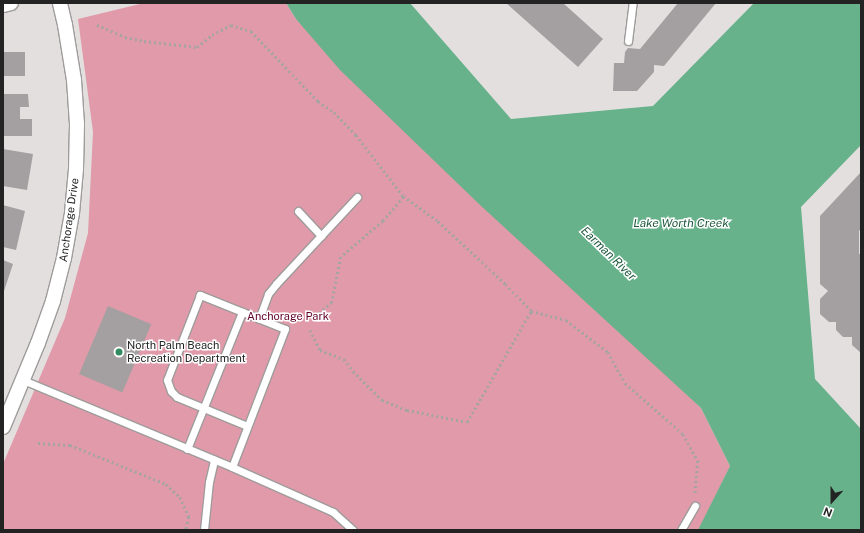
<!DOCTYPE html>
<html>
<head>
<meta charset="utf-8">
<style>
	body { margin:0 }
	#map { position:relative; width:864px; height:533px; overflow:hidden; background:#e3dfdf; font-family:"Public Sans",sans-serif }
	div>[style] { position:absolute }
	.green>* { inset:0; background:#e19aa9 }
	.water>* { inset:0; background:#67b28b }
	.building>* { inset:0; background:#a4a0a1; transform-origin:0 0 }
	.path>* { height:2.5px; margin-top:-1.25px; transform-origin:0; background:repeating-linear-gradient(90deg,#a6a3a3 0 2px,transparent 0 5px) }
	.roads { filter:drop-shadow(1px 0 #9e9b9b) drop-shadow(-1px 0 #9e9b9b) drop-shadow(0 1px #9e9b9b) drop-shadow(0 -1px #9e9b9b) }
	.lane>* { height:7px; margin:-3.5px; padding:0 3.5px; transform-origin:3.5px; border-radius:3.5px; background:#fff }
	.street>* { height:14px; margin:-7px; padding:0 7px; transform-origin:7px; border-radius:7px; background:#fff }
	.dots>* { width:11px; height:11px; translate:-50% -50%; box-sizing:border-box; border:2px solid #fff; border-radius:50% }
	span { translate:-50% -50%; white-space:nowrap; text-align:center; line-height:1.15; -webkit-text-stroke:3px #fff; paint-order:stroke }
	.street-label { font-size:11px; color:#242323 }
	.park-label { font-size:11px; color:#600129 }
	.poi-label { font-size:11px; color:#242323 }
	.left { translate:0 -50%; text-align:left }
	.water-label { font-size:12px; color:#20593e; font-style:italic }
	.frame { position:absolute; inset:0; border:4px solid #242323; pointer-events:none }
	.north { position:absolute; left:812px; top:481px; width:40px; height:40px; -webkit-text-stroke:3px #fff; paint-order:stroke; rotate:201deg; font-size:11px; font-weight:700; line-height:16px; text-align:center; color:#242323 }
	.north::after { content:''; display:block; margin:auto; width:14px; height:18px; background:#242323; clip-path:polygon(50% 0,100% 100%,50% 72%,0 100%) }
</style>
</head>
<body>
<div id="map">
	<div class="green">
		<div style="clip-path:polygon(144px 3px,286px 3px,296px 19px,701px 408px,730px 466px,699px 530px,3px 530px,3px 464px,65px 318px,88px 233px,93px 132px,78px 19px)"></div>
	</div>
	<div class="water">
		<div style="clip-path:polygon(286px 3px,410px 3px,511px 119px,653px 106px,754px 3px,861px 3px,861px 145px,801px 207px,815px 379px,861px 429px,861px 530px,698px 530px,730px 466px,701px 408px,479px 204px,340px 70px,296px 19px)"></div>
	</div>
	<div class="building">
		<div style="clip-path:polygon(506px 3px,563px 3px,603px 39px,578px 67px)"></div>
		<div style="clip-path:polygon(678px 3px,716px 3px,664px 66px,654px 65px,654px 72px,637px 91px,613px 91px,614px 63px,624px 63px,625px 52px,628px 48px,640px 49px)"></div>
		<div style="left:3px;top:52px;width:22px;height:24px"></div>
		<div style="clip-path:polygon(3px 94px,28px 94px,29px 107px,20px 107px,20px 119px,32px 119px,32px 136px,3px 136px)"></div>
		<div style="clip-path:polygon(3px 149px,33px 154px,27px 190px,3px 186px)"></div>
		<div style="clip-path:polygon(861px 172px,861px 229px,859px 231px,859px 254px,861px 254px,861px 353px,852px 345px,852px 337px,843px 337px,836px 330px,836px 322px,829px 322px,820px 314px,820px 299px,828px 291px,820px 284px,820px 216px)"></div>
		<div style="clip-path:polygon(3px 205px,25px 211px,16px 250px,3px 247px)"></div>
		<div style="clip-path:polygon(3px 260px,13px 264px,3px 294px)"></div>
		<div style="left:108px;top:306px;width:47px;height:74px;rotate:23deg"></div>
	</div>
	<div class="path">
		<div style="left:97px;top:25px;width:30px;rotate:23deg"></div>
		<div style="left:125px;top:37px;width:19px;rotate:12deg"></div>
		<div style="left:144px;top:41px;width:53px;rotate:6.5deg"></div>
		<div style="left:197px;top:47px;width:19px;rotate:-39deg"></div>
		<div style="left:212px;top:35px;width:21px;rotate:-28deg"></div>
		<div style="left:231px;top:25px;width:21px;rotate:17deg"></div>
		<div style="left:251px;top:31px;width:97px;rotate:46.3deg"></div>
		<div style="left:318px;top:101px;width:19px;rotate:35deg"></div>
		<div style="left:334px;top:112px;width:32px;rotate:46deg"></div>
		<div style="left:356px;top:135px;width:78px;rotate:52.3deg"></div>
		<div style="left:531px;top:311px;width:36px;rotate:14deg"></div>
		<div style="left:566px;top:320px;width:53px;rotate:37.3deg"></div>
		<div style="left:608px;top:352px;width:35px;rotate:61deg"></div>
		<div style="left:625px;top:383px;width:77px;rotate:41.3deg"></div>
		<div style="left:683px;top:434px;width:31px;rotate:61deg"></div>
		<div style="left:698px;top:461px;width:34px;rotate:95deg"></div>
		<div style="left:310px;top:330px;width:22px;rotate:63deg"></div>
		<div style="left:320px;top:350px;width:26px;rotate:21deg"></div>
		<div style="left:344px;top:359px;width:15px;rotate:53deg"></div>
		<div style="left:353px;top:371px;width:41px;rotate:45deg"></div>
		<div style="left:382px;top:400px;width:27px;rotate:22deg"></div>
		<div style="left:407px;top:410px;width:61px;rotate:11.3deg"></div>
		<div style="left:467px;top:422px;width:128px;rotate:-60deg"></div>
		<div style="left:531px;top:311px;width:37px;rotate:-134deg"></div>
		<div style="left:505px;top:284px;width:93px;rotate:-137.2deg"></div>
		<div style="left:437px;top:221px;width:41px;rotate:-144deg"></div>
		<div style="left:404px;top:197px;width:32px;rotate:131deg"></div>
		<div style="left:383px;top:221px;width:55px;rotate:139.4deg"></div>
		<div style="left:341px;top:257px;width:46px;rotate:101.3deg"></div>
		<div style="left:332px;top:302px;width:25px;rotate:138deg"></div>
		<div style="left:38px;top:443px;width:32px;rotate:4deg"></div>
		<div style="left:70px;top:445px;width:104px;rotate:22.1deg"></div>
		<div style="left:166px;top:484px;width:19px;rotate:43deg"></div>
		<div style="left:180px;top:497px;width:22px;rotate:66deg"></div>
		<div style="left:189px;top:517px;width:13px;rotate:103deg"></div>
	</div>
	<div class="roads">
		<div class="lane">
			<div style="left:628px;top:41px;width:38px;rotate:-83deg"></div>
			<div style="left:298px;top:211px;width:34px;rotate:47deg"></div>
			<div style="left:259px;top:319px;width:27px;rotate:-70deg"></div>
			<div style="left:268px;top:294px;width:13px;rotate:-51deg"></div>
			<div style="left:276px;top:284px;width:119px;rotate:-47deg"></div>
			<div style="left:23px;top:380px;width:226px;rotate:22.6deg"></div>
			<div style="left:232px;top:467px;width:148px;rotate:-69deg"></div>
			<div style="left:285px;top:329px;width:92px;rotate:-158.2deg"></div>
			<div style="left:200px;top:295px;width:91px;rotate:111.2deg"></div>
			<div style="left:167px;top:380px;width:12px;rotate:70deg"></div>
			<div style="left:171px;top:391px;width:8px;rotate:45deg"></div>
			<div style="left:177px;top:397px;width:76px;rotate:22.5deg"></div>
			<div style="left:187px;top:449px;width:148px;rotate:-68.1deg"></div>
			<div style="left:232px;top:467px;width:111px;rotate:24deg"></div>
			<div style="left:333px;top:512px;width:27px;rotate:42deg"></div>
			<div style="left:204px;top:530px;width:48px;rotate:-84.1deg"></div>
			<div style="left:209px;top:482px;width:23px;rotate:-77deg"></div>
			<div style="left:681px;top:530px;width:28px;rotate:-60deg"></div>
		</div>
		<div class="street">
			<div style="left:3px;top:5px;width:8px;rotate:-14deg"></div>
			<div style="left:3px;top:427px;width:91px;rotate:-67.4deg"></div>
			<div style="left:38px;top:343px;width:45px;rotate:-70.3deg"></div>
			<div style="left:53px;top:301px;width:44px;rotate:-75.7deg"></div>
			<div style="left:64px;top:258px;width:46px;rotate:-79.9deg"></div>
			<div style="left:72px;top:213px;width:44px;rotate:-84.8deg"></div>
			<div style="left:76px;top:169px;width:45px;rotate:-88.7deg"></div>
			<div style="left:77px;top:124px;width:44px;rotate:-93.9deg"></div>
			<div style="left:74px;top:80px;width:56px;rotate:-99.3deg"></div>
			<div style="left:65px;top:25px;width:23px;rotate:-103deg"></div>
		</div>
	</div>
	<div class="dots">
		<div style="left:119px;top:352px;background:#308b61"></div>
	</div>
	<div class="street-label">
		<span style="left:69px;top:220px;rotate:-82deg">Anchorage Drive</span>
	</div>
	<div class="park-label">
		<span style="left:288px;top:316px">Anchorage Park</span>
	</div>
	<div class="poi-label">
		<span class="left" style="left:127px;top:352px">North Palm Beach<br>Recreation Department</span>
	</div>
	<div class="water-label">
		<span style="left:681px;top:224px">Lake Worth Creek</span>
		<span style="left:608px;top:254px;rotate:44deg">Earman River</span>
	</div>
	<div class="frame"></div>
	<div class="north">N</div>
</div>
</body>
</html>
